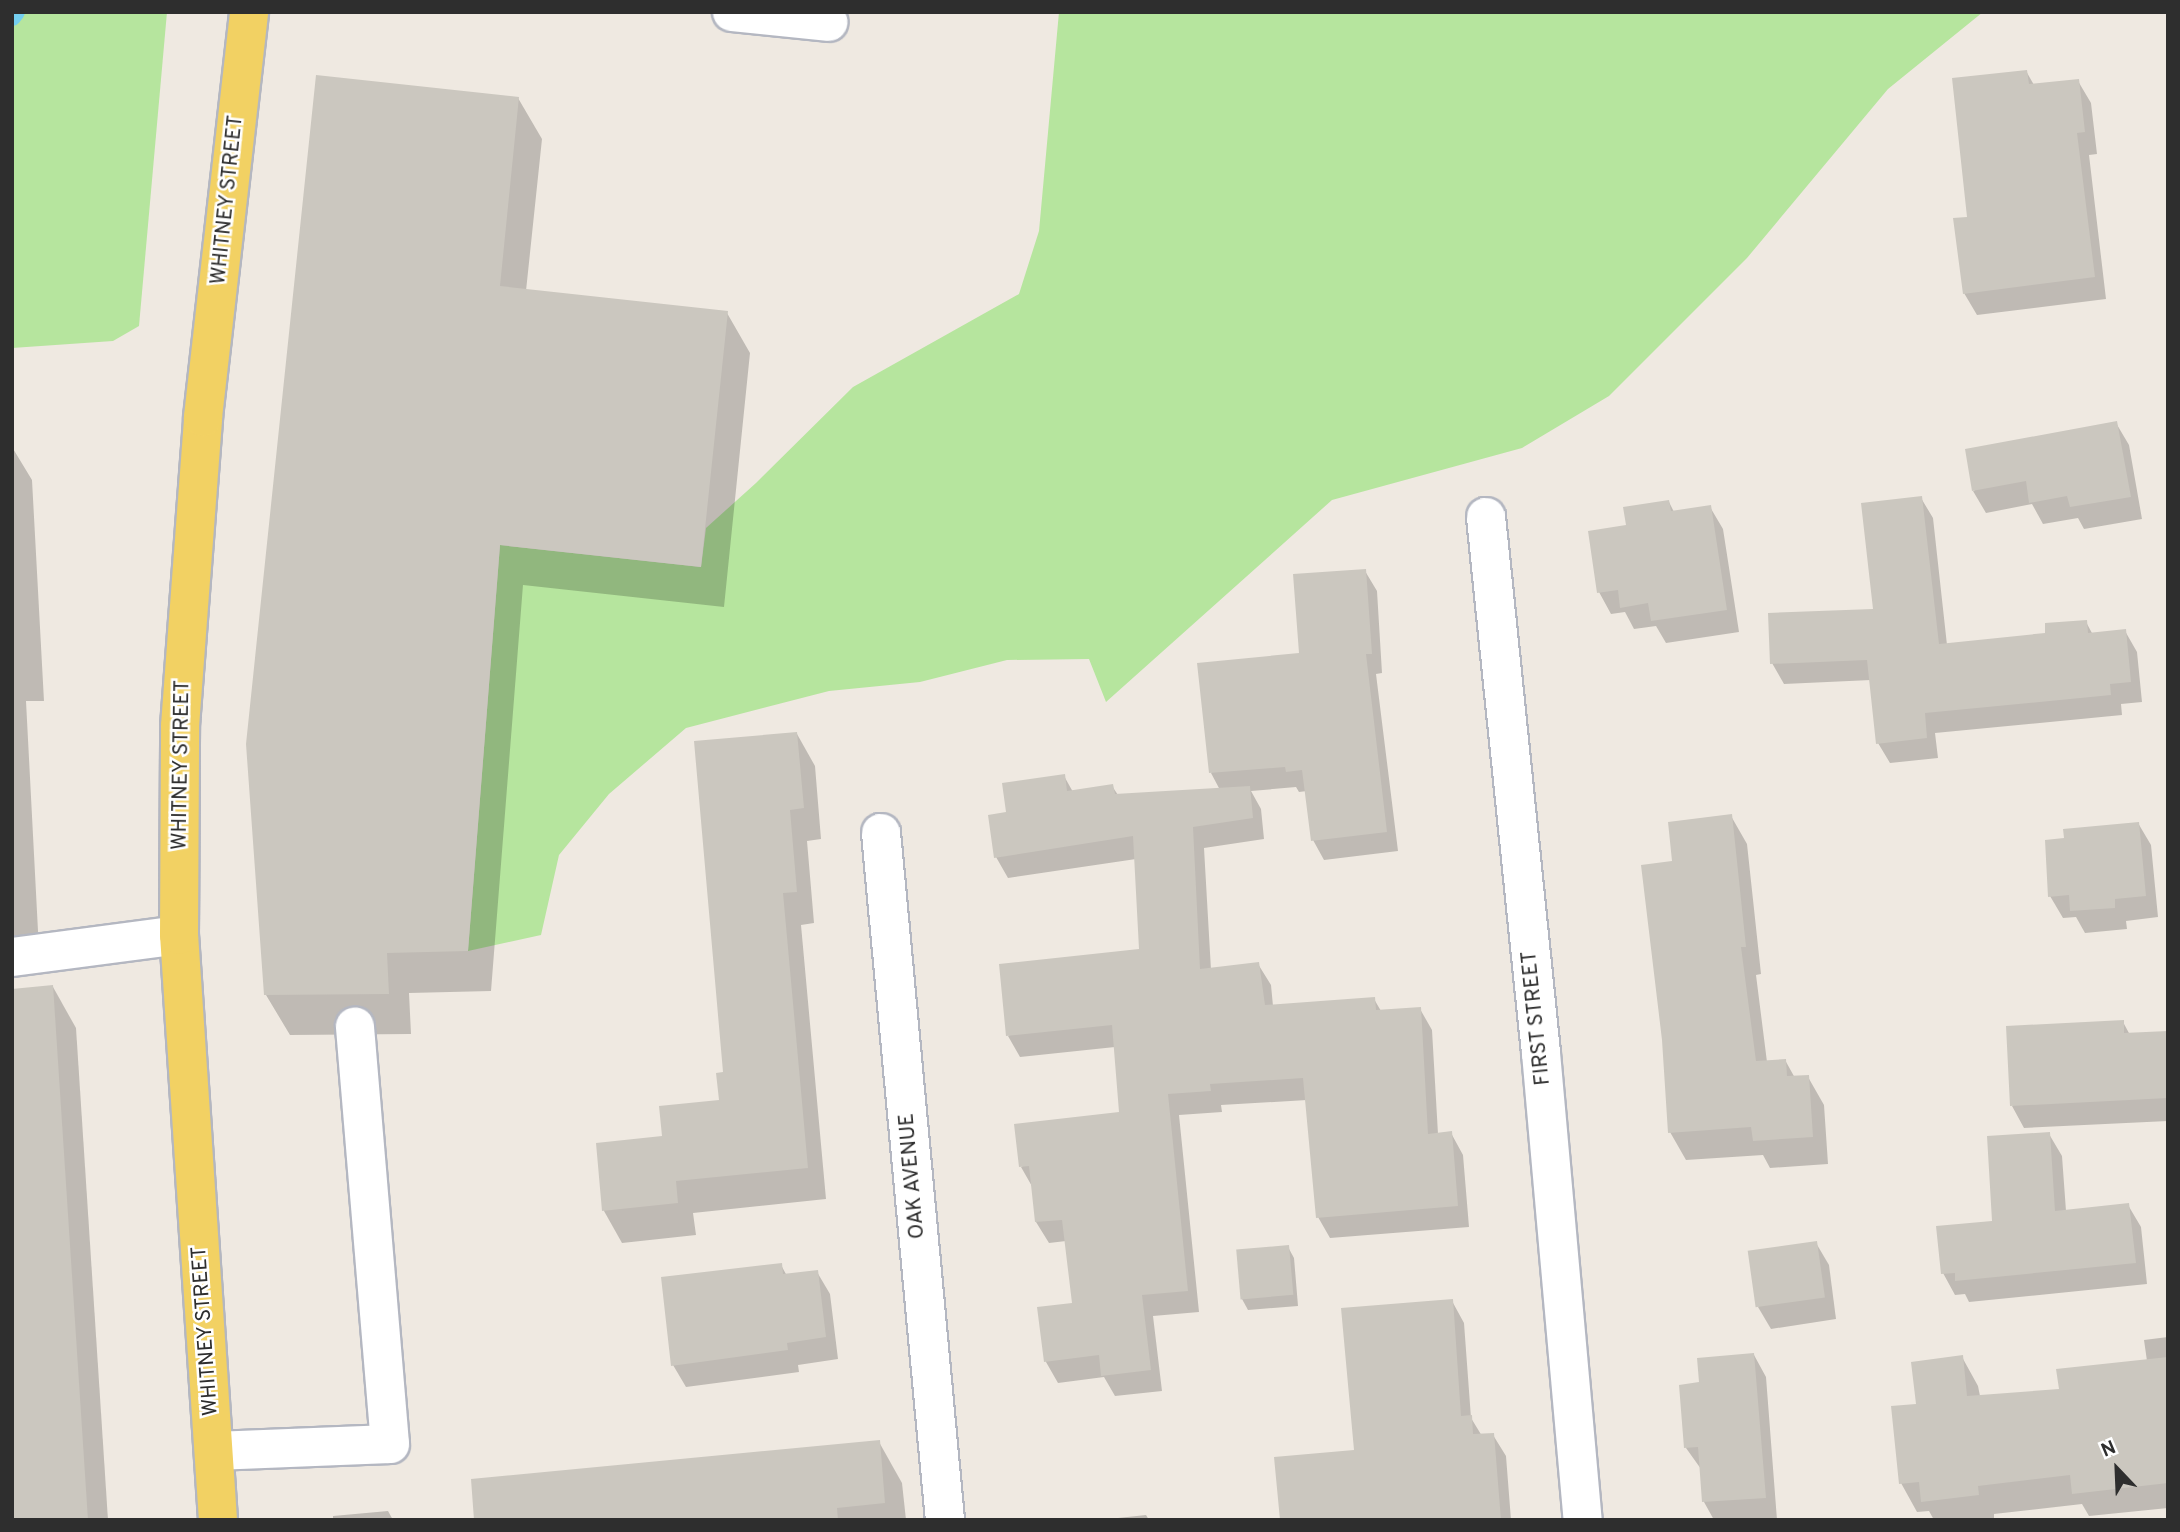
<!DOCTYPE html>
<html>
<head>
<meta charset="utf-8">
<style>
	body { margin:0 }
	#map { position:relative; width:2180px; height:1532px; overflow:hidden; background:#efe9e1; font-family:Overpass,sans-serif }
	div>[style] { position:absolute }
	.green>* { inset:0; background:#b6e59e }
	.shadow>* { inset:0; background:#0003 }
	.stream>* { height:18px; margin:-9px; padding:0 9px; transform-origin:9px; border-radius:9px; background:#75cff0 }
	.building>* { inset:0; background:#cbc7bf; transform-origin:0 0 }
	.roads { filter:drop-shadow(2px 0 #b4b7c1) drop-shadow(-2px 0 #b4b7c1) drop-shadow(0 2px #b4b7c1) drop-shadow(0 -2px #b4b7c1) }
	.minor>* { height:38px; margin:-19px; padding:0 19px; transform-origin:19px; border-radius:19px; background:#fff }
	.major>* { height:38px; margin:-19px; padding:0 19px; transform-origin:19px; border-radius:19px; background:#f2d163 }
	span { translate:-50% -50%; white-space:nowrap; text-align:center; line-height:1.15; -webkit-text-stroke:5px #fff; paint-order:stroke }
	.street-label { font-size:21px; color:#2e2e2e }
	.frame { position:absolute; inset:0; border:14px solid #2e2e2e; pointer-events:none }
	.north { position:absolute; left:2082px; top:1434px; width:70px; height:70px; -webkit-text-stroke:5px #fff; paint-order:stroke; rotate:337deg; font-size:19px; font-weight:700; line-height:28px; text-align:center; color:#2e2e2e }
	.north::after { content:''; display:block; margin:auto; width:24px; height:32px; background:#2e2e2e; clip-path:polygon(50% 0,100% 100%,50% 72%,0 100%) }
</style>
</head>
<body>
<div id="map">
	<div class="green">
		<div style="clip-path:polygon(12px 12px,167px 12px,139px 326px,113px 341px,12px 348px)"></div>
		<div style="clip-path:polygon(1059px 12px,1983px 12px,1888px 89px,1747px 258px,1609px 396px,1522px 448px,1332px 500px,1106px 702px,1089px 659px,1007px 660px,920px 682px,829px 691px,686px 728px,609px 794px,559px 855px,541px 935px,468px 951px,500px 545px,701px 567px,706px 528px,756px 483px,853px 387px,1019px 294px,1039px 231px)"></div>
	</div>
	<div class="shadow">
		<div style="clip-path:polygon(2026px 71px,2034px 85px,2078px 81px,2091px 103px,2097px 154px,2089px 155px,2106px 299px,1977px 315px,1964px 293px,1969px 218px)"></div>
		<div style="clip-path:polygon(518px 98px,542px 139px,526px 291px,727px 313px,750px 353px,724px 607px,523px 585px,491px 991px,409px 993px,411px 1034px,290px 1035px,266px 995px)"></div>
		<div style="clip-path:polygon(2116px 423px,2129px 445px,2142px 519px,2084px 529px,2078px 518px,2043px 524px,2032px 504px,1986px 513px,1973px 491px)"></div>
		<div style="clip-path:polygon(12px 447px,32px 480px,44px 701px,26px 701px,39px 950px,12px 952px)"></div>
		<div style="clip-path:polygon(1921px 498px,1933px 518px,1947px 645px,2047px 635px,2086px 622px,2093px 635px,2125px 631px,2137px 652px,2142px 702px,2121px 704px,2122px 715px,1935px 733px,1938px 758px,1890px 763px,1878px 743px,1871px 680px,1784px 684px,1772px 663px,1875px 611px)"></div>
		<div style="clip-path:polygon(1669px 502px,1674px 512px,1710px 507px,1723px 529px,1739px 632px,1666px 643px,1656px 626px,1634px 629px,1625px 612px,1611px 614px,1599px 592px,1628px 526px)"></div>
		<div style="clip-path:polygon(1365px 571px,1377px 591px,1382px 673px,1376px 674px,1398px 851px,1324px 860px,1313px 840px,1307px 791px,1299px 792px,1296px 787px,1251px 791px,1261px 809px,1264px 839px,1204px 848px,1211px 970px,1258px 964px,1271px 985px,1273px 1006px,1374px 999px,1381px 1011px,1420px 1009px,1432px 1030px,1438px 1134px,1451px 1133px,1463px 1155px,1469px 1227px,1330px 1238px,1318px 1217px,1307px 1100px,1221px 1105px,1222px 1112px,1179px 1115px,1199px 1312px,1153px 1316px,1162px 1391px,1115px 1396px,1104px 1377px,1058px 1383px,1046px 1362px,1039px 1308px,1074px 1304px,1066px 1241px,1049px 1243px,1036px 1222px,1033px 1188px,1021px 1167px,1121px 1114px,1115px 1047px,1020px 1057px,1008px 1036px,1141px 951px,1136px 859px,1008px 878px,996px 857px,1008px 814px,1064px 776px,1073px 792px,1112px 786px,1118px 795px,1220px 790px,1211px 773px)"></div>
		<div style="clip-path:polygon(797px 734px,815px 766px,821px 839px,807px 841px,814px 923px,801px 925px,826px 1199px,693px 1213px,696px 1235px,622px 1243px,604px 1211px,598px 1145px,664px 1138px,721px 1102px)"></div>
		<div style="clip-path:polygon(1731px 816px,1747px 844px,1761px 974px,1756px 975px,1767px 1062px,1785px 1060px,1795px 1078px,1808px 1077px,1824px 1105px,1828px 1164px,1770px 1168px,1763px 1155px,1686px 1160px,1670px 1132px,1674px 862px)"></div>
		<div style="clip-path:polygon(2138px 823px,2151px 845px,2158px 917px,2126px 921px,2127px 929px,2085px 933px,2076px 917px,2063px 918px,2050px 896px)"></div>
		<div style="clip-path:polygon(53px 987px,76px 1028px,108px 1520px,12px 1520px)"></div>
		<div style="clip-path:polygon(2123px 1022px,2130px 1035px,2168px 1033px,2168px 1121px,2024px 1128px,2012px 1106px)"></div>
		<div style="clip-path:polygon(2049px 1134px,2062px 1156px,2066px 1211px,2128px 1205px,2141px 1227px,2147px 1284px,1969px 1302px,1965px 1294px,1955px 1295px,1943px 1273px,1994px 1222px)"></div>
		<div style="clip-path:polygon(1816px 1243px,1829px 1265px,1836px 1319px,1771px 1329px,1758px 1307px)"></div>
		<div style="clip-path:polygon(1288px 1247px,1294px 1258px,1298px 1306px,1248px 1310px,1242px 1299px,1238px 1251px)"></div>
		<div style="clip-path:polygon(781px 1265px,787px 1276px,817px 1272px,830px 1294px,838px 1359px,798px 1365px,799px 1372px,686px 1387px,673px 1365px)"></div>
		<div style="clip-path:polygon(1452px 1301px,1464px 1323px,1471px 1418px,1482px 1436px,1493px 1435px,1506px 1456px,1511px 1520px,1282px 1520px,1356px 1452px)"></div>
		<div style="clip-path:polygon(2168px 1337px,2168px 1508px,2089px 1516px,2082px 1504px,1994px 1514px,1994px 1520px,1934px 1520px,1929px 1511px,1917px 1512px,1901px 1483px,1918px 1405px,1962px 1357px,1978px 1386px,1980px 1396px,2061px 1390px,2147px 1361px,2144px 1340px)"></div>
		<div style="clip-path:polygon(1754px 1355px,1766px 1377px,1777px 1520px,1714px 1520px,1704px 1502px,1701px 1469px,1686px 1448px,1701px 1384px)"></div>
		<div style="clip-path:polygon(879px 1442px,902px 1483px,906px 1520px,476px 1520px)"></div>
		<div style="clip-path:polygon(388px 1511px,393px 1520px,333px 1520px,333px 1516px)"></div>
		<div style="clip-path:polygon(1146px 1515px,1149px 1520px,1099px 1520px)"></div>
	</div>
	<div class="stream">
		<div style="left:12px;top:17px;width:6px;rotate:-51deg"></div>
	</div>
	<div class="building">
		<div style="clip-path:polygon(2027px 70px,2029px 84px,2079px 79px,2085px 132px,2077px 133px,2095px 277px,1963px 294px,1953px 218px,1967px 217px,1952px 78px)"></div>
		<div style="clip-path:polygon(316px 75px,519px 97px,500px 286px,728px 311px,701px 567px,500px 545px,468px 951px,387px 953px,389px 994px,264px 995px,246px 744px)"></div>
		<div style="clip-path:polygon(2117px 421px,2131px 497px,2070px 507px,2067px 496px,2029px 503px,2026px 481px,1972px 491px,1965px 449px)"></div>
		<div style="clip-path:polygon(1922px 496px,1939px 644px,2045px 633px,2045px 623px,2087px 620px,2088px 633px,2126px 629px,2131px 682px,2110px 684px,2111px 695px,1925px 713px,1927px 738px,1876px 744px,1867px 660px,1770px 664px,1768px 613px,1873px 609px,1861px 503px)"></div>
		<div style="clip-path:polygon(1669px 500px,1671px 511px,1711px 505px,1727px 610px,1651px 621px,1648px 603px,1620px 608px,1618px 590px,1597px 593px,1588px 531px,1626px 525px,1623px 507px)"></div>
		<div style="clip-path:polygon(1366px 569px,1372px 654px,1366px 654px,1387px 832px,1311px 841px,1302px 770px,1286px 772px,1285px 767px,1209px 773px,1197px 663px,1299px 653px,1293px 574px)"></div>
		<div style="clip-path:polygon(797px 732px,804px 808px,790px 810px,797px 892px,783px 893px,808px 1168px,676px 1181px,678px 1203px,602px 1211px,596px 1143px,662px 1136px,659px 1106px,719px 1100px,716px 1073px,723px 1072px,694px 741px)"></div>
		<div style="clip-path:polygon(1065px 774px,1067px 791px,1113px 784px,1115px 794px,1250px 786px,1253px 818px,1193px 827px,1200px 969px,1259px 962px,1265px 1005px,1375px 997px,1376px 1010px,1421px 1007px,1428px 1134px,1452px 1131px,1458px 1206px,1316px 1218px,1303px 1078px,1210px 1084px,1211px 1091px,1168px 1094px,1188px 1291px,1142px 1295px,1151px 1370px,1101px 1376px,1099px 1355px,1044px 1362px,1037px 1307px,1072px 1303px,1062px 1220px,1035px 1222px,1029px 1166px,1019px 1167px,1014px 1124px,1119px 1112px,1112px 1025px,1006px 1036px,999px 964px,1139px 949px,1133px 836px,994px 858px,988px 815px,1006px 812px,1002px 783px)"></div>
		<div style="clip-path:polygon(1732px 814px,1746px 947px,1741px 947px,1756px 1061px,1786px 1059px,1787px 1076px,1809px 1075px,1813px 1137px,1753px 1141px,1751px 1127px,1668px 1133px,1662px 1040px,1641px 865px,1672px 861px,1668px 822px)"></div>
		<div style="clip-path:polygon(2139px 822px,2146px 896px,2115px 899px,2115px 908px,2070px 911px,2069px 895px,2048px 897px,2045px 840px,2064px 838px,2063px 829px)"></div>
		<div style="clip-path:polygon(53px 985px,88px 1520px,12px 1520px,12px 989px)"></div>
		<div style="clip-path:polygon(2124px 1020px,2124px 1033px,2168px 1031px,2168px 1098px,2010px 1106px,2006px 1026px)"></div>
		<div style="clip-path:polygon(2050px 1132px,2055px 1211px,2129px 1203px,2136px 1263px,1955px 1281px,1955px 1273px,1941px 1274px,1936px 1226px,1992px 1221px,1987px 1136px)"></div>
		<div style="left:1817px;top:1241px;width:57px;height:70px;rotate:82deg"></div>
		<div style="left:1289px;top:1245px;width:50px;height:53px;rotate:85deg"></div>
		<div style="clip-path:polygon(782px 1263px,783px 1274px,818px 1270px,826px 1337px,787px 1343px,788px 1350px,671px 1366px,661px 1277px)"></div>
		<div style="clip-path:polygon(1453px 1299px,1461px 1416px,1472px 1415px,1473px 1434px,1494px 1433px,1501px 1520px,1280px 1520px,1274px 1457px,1354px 1450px,1341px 1308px)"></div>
		<div style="clip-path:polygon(1754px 1353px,1766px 1498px,1702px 1502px,1698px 1447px,1684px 1448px,1679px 1385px,1699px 1382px,1697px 1358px)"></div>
		<div style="clip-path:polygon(1963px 1355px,1967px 1396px,2059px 1389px,2056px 1369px,2168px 1357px,2168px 1483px,2072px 1494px,2070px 1475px,1978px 1486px,1979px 1495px,1921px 1502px,1919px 1482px,1899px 1484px,1891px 1406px,1916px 1404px,1911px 1362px)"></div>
		<div style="clip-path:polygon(880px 1440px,885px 1503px,837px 1508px,838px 1520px,474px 1520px,471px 1479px)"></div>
	</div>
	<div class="roads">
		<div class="minor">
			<div style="left:732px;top:12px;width:97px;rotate:5.9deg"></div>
			<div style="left:1486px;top:517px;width:539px;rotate:84.14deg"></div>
			<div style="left:1541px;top:1053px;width:469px;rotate:84.9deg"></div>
			<div style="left:881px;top:833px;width:690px;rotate:84.68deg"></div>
			<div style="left:12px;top:957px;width:168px;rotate:-7.5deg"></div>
			<div style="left:214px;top:1451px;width:176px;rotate:-2.3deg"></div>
			<div style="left:390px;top:1444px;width:419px;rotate:-94.8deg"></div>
		</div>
		<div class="major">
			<div style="left:218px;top:1520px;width:586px;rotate:-93.81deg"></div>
			<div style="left:179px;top:935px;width:209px;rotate:-89.7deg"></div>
			<div style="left:180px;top:726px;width:310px;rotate:-85.7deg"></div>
			<div style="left:203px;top:417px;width:408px;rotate:-83.5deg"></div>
		</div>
	</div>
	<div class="street-label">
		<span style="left:228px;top:200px;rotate:-84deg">WHITNEY STREET</span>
		<span style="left:182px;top:765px;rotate:-89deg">WHITNEY STREET</span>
		<span style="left:1537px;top:1018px;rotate:-96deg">FIRST STREET</span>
		<span style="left:913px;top:1176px;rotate:-95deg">OAK AVENUE</span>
		<span style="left:206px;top:1331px;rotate:-94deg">WHITNEY STREET</span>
	</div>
	<div class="frame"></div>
	<div class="north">N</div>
</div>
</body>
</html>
